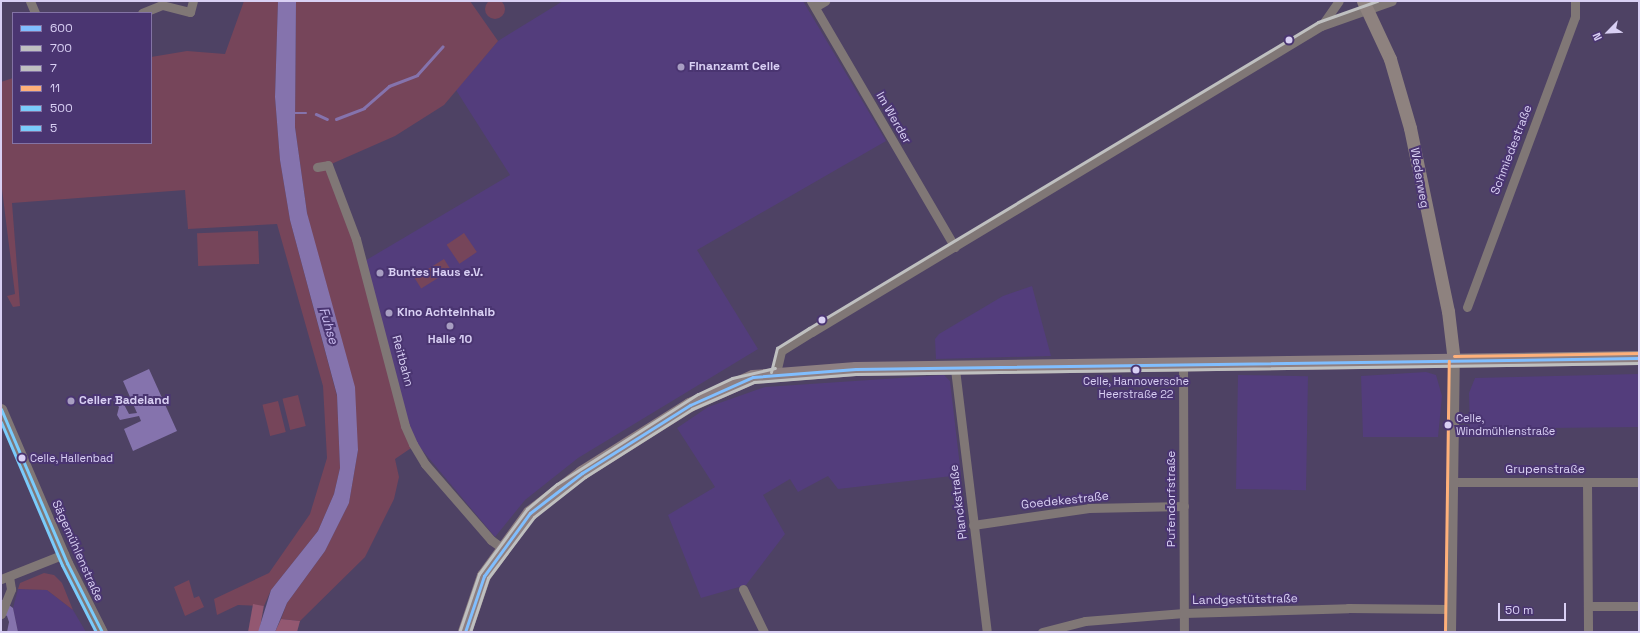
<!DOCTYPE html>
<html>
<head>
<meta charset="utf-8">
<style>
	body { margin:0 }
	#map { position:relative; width:1640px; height:633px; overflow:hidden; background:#4e4264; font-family:"Space Grotesk",sans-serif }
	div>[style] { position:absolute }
	.built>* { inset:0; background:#533d7c; transform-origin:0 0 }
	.green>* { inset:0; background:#76455a; transform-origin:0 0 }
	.round { border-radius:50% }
	.forest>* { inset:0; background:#935871; transform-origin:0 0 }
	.water>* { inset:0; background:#8573ad }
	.stream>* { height:2.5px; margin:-1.25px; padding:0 1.25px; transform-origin:1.25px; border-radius:1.25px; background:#8573ad }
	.minor>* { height:9px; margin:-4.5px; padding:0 4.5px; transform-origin:4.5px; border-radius:4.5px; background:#807776 }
	.tertiary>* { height:11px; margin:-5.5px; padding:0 5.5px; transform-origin:5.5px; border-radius:5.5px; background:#807776 }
	.secondary>* { height:13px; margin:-6.5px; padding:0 6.5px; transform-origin:6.5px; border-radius:6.5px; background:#8e827f }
	.primary>* { height:14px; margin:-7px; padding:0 7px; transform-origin:7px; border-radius:7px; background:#8d7f82 }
	.bus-1>* { height:3px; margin:-1.5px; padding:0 1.5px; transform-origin:1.5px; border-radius:1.5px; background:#80beff }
	.bus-2>* { height:3px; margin:-1.5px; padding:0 1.5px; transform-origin:1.5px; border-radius:1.5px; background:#bfc0c0 }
	.bus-3>* { height:3px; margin:-1.5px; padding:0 1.5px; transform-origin:1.5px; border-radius:1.5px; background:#bfc0c0 }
	.bus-4>* { height:3px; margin:-1.5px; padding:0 1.5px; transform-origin:1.5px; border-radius:1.5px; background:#feb07a }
	.bus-5>* { height:3px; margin:-1.5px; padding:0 1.5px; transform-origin:1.5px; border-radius:1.5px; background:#7acbfb }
	.bus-6>* { height:3px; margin:-1.5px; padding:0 1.5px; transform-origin:1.5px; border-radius:1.5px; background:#7acbfb }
	.dots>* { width:11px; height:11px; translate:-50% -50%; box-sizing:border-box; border:2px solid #4a3571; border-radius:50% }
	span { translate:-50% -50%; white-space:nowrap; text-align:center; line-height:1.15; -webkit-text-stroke:4px #4a3571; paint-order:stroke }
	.bus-label { font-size:11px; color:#d9d0f4 }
	.left { translate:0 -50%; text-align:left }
	.poi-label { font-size:12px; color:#d9d0f4; font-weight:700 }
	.street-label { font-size:12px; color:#d9d0f4 }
	.water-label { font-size:13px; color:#ccbef2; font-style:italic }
	.frame { position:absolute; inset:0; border:2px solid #d9d0f4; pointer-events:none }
	.legend { position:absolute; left:12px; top:12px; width:140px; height:132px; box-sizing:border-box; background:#4a3571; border:1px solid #8373a5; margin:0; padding:5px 7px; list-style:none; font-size:12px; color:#d9d0f4 }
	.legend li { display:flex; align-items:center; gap:8px; height:20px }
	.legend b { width:20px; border:1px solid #8373a5 }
	.north { position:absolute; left:1588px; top:12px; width:40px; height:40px; -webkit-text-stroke:3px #4a3571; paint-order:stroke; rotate:246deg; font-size:11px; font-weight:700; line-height:16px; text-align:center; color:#d9d0f4 }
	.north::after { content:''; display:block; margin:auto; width:14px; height:18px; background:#d9d0f4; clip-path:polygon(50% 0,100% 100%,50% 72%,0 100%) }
	.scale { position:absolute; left:1498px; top:603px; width:68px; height:18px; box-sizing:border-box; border:2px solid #d9d0f4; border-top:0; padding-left:5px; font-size:12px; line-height:14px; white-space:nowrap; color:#d9d0f4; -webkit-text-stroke:3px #4a3571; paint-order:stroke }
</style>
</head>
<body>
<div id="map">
	<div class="built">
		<div style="clip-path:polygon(563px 1px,803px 1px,886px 141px,697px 250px,758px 349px,578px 458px,525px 500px,495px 537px,417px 444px,399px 398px,363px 262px,510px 175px,456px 90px,498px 41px)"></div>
		<div style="clip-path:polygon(1032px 286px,1051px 356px,936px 359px,935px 339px,939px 334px,1003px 296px)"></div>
		<div style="clip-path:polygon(1426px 372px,1436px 375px,1442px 396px,1438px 437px,1363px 437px,1361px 376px)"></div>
		<div style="clip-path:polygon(1639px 374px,1639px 427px,1470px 429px,1469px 393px,1475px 378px)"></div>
		<div style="clip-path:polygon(944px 375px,950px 381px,961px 475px,838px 489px,828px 476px,798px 492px,790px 479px,763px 495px,785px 534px,746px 585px,701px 598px,668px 515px,715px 487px,677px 428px,708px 407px,765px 387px)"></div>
		<div style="left:1238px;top:375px;width:70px;height:114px;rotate:1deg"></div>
		<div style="clip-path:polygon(18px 589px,47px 590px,73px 610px,86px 632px,18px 632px,13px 608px)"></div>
	</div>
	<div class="green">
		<div class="round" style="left:485px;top:-1px;width:20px;height:20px"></div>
		<div style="clip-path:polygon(244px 1px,278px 1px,275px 97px,280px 160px,290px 220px,337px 396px,340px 468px,334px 494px,318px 531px,271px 590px,264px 606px,238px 605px,217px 615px,214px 599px,269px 573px,310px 514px,327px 458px,323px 386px,277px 224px,188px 229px,185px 190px,12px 203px,20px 306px,13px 307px,7px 296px,15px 294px,1px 181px,1px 82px,13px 78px,13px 143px,151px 143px,151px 57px,187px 51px,225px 54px)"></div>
		<div style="clip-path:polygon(296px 1px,470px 1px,498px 41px,444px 105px,395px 136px,329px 165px,363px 262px,399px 398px,417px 444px,395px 459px,399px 477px,394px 499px,365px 557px,300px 621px,281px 619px,287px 603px,325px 551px,349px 503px,358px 450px,307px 213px,295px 127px)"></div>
		<div style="left:258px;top:231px;width:33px;height:61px;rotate:88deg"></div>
		<div style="left:464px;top:233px;width:23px;height:21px;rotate:56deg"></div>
		<div style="left:444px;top:259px;width:13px;height:35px;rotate:58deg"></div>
		<div style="left:298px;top:395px;width:32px;height:16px;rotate:76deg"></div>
		<div style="left:278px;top:401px;width:32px;height:16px;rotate:76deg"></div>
		<div style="clip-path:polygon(44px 573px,54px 575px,62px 583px,73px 610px,47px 590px,18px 589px,20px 583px)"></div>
		<div style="clip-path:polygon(189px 580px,194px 598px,199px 596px,204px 607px,185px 616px,174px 587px)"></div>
	</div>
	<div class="forest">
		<div style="left:253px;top:604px;width:11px;height:29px;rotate:10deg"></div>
		<div style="clip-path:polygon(281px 619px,300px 621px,297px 632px,275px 632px)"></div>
	</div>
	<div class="water">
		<div style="clip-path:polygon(278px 1px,296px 1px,295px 127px,307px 213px,355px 387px,358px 450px,349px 503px,325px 551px,287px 603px,275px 632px,258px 632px,271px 590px,318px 531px,334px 494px,340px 468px,337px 395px,290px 220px,280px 160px,275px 97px)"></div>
		<div style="clip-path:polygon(149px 369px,177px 431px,133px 451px,124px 429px,141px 421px,139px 416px,120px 420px,117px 415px,119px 407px,113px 400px,119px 395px,129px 414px,137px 413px,123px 381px)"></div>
		<div style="clip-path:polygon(1px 599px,13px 608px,18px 632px,7px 632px,9px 622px,7px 616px,1px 613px)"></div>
	</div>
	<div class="stream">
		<div style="left:292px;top:113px;width:14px"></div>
		<div style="left:316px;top:114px;width:12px;rotate:24deg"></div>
		<div style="left:336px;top:119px;width:30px;rotate:-21deg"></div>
		<div style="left:364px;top:108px;width:33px;rotate:-41deg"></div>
		<div style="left:389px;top:86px;width:30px;rotate:-21deg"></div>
		<div style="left:417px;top:75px;width:38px;rotate:-48deg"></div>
	</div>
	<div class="minor">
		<div style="left:30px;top:1px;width:13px;rotate:67deg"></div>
		<div style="left:811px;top:1px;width:285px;rotate:59.7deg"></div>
		<div style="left:815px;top:7px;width:12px;rotate:-31deg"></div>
		<div style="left:142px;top:13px;width:22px;rotate:-22deg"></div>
		<div style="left:162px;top:5px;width:29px;rotate:14deg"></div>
		<div style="left:190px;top:12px;width:11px;rotate:-75deg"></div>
		<div style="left:1322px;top:25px;width:29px;rotate:-55deg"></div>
		<div style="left:317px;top:167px;width:11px;rotate:-10deg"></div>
		<div style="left:328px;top:165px;width:79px;rotate:69.3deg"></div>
		<div style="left:356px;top:239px;width:193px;rotate:75.3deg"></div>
		<div style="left:405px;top:426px;width:20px;rotate:66deg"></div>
		<div style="left:413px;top:444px;width:23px;rotate:59deg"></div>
		<div style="left:425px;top:464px;width:101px;rotate:49deg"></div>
		<div style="left:491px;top:540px;width:14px;rotate:36deg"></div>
		<div style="left:1467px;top:307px;width:309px;rotate:-69.6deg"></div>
		<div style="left:1575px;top:17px;width:16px;rotate:-90deg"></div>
		<div style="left:1183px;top:365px;width:267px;rotate:89.8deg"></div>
		<div style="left:955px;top:369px;width:265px;rotate:83.1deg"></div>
		<div style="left:776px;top:373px;width:23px;rotate:-77deg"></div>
		<div style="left:781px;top:351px;width:36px;rotate:-32deg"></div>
		<div style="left:812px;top:332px;width:594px;rotate:-31.01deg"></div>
		<div style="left:1321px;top:26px;width:75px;rotate:-19.4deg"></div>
		<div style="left:1450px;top:482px;width:189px"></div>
		<div style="left:1587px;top:482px;width:150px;rotate:89.6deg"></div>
		<div style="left:973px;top:525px;width:117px;rotate:-8.3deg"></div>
		<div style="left:1089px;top:508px;width:95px;rotate:-1.2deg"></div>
		<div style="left:1px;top:579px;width:68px;rotate:-21.6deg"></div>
		<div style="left:743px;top:589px;width:48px;rotate:64deg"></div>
		<div style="left:1588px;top:606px;width:51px"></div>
		<div style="left:1px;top:614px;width:27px;rotate:-68deg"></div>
		<div style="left:11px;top:589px;width:12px;rotate:-99deg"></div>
		<div style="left:1042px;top:632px;width:44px;rotate:-14.3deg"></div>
		<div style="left:1085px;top:621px;width:99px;rotate:-4.6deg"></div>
		<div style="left:1184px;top:613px;width:164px;rotate:-1.7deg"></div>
		<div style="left:1348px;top:608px;width:102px;rotate:0.6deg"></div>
	</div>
	<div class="tertiary">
		<div style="left:1px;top:409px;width:168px;rotate:66.8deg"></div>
		<div style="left:67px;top:563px;width:77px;rotate:63.1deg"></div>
		<div style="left:1450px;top:632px;width:271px;rotate:-89.2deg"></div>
	</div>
	<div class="secondary">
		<div style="left:1363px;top:1px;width:64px;rotate:65deg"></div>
		<div style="left:1390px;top:59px;width:72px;rotate:73.8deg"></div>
		<div style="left:1410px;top:128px;width:187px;rotate:78.3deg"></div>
		<div style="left:1448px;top:311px;width:50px;rotate:83.2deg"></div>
	</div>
	<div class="primary">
		<div style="left:465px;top:632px;width:59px;rotate:-71.3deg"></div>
		<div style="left:484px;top:576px;width:78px;rotate:-53.9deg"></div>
		<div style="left:530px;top:513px;width:66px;rotate:-37.6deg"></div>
		<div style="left:582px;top:473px;width:128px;rotate:-32.2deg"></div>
		<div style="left:690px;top:405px;width:69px;rotate:-24deg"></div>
		<div style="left:753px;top:377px;width:103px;rotate:-4.4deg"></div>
		<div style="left:856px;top:369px;width:783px;rotate:-0.8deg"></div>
	</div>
	<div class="bus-1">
		<div style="left:465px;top:632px;width:59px;rotate:-71.3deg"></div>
		<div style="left:484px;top:576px;width:78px;rotate:-53.9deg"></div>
		<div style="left:530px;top:513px;width:66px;rotate:-37.6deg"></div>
		<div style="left:582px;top:473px;width:128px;rotate:-32.2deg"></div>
		<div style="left:690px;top:405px;width:69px;rotate:-24deg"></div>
		<div style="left:753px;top:377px;width:103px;rotate:-4.4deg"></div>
		<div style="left:856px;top:369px;width:783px;rotate:-0.8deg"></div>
	</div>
	<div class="bus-2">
		<div style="left:470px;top:632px;width:57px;rotate:-71.6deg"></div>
		<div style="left:488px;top:578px;width:76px;rotate:-53deg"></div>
		<div style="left:534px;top:517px;width:65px;rotate:-38.1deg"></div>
		<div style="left:585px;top:477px;width:127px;rotate:-32.4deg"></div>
		<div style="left:692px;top:409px;width:68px;rotate:-23.5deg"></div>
		<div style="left:754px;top:382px;width:102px;rotate:-4.5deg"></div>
		<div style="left:856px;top:374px;width:783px;rotate:-0.8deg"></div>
	</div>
	<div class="bus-3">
		<div style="left:771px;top:372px;width:25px;rotate:-76deg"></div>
		<div style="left:777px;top:348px;width:38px;rotate:-32deg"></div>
		<div style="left:809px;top:328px;width:594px;rotate:-31.01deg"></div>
		<div style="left:1318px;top:22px;width:63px;rotate:-19.6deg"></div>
		<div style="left:460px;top:630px;width:59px;rotate:-71.3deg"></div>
		<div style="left:479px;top:574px;width:81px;rotate:-53.6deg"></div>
		<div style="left:527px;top:509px;width:39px;rotate:-40deg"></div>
		<div style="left:557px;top:484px;width:167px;rotate:-32.6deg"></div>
		<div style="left:698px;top:394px;width:38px;rotate:-25deg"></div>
		<div style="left:732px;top:378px;width:44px;rotate:-13.1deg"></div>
	</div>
	<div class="bus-4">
		<div style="left:1454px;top:356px;width:185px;rotate:-0.9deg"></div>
		<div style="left:1445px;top:632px;width:271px;rotate:-89.2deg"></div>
	</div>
	<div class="bus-5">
		<div style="left:1px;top:409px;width:168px;rotate:66.8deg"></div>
		<div style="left:67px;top:563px;width:77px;rotate:63.1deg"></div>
	</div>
	<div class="bus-6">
		<div style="left:1px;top:422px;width:155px;rotate:66.9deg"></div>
		<div style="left:62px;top:565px;width:75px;rotate:63.1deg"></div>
	</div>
	<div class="dots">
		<div style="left:1289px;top:40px;background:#d9d0f4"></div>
		<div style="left:681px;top:67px;background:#a89ec2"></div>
		<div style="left:380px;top:273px;background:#a89ec2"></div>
		<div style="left:389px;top:313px;background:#a89ec2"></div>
		<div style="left:822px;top:320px;background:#d9d0f4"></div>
		<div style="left:450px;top:326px;background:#a89ec2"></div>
		<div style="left:1136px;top:370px;background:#d9d0f4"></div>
		<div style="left:71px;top:401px;background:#a89ec2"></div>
		<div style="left:1448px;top:425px;background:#d9d0f4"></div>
		<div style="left:22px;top:458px;background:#d9d0f4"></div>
	</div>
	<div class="bus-label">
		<span style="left:1136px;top:388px">Celle, Hannoversche<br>Heerstraße 22</span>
		<span class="left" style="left:1456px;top:425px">Celle,<br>Windmühlenstraße</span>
		<span class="left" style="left:30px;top:458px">Celle, Hallenbad</span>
	</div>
	<div class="poi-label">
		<span class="left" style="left:689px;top:67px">Finanzamt Celle</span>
		<span class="left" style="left:388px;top:273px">Buntes Haus e.V.</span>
		<span class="left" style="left:397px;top:313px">Kino Achteinhalb</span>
		<span style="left:450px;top:340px">Halle 10</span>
		<span class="left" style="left:79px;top:401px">Celler Badeland</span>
	</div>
	<div class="street-label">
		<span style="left:893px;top:118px;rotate:60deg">Im Werder</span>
		<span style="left:1512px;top:150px;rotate:-69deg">Schmiedestraße</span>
		<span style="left:1419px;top:178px;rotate:80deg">Wederweg</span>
		<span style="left:402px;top:361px;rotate:75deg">Reitbahn</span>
		<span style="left:1545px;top:470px">Grupenstraße</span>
		<span style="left:1172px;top:499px;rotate:-90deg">Pufendorfstraße</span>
		<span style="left:1065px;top:501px;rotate:-6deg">Goedekestraße</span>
		<span style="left:959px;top:502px;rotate:-97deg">Planckstraße</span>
		<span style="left:77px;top:551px;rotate:66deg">Sägemühlenstraße</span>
		<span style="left:1245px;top:600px;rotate:-1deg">Landgestütstraße</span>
	</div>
	<div class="water-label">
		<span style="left:328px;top:326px;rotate:73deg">Fuhse</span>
	</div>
	<div class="frame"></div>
	<ul class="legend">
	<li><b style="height:5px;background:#80beff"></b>600</li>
	<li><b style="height:5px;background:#bfc0c0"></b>700</li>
	<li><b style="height:5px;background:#bfc0c0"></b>7</li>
	<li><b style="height:5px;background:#feb07a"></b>11</li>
	<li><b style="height:5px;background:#7acbfb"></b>500</li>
	<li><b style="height:5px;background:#7acbfb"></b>5</li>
	</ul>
	<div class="north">N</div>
	<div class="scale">50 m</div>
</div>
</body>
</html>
